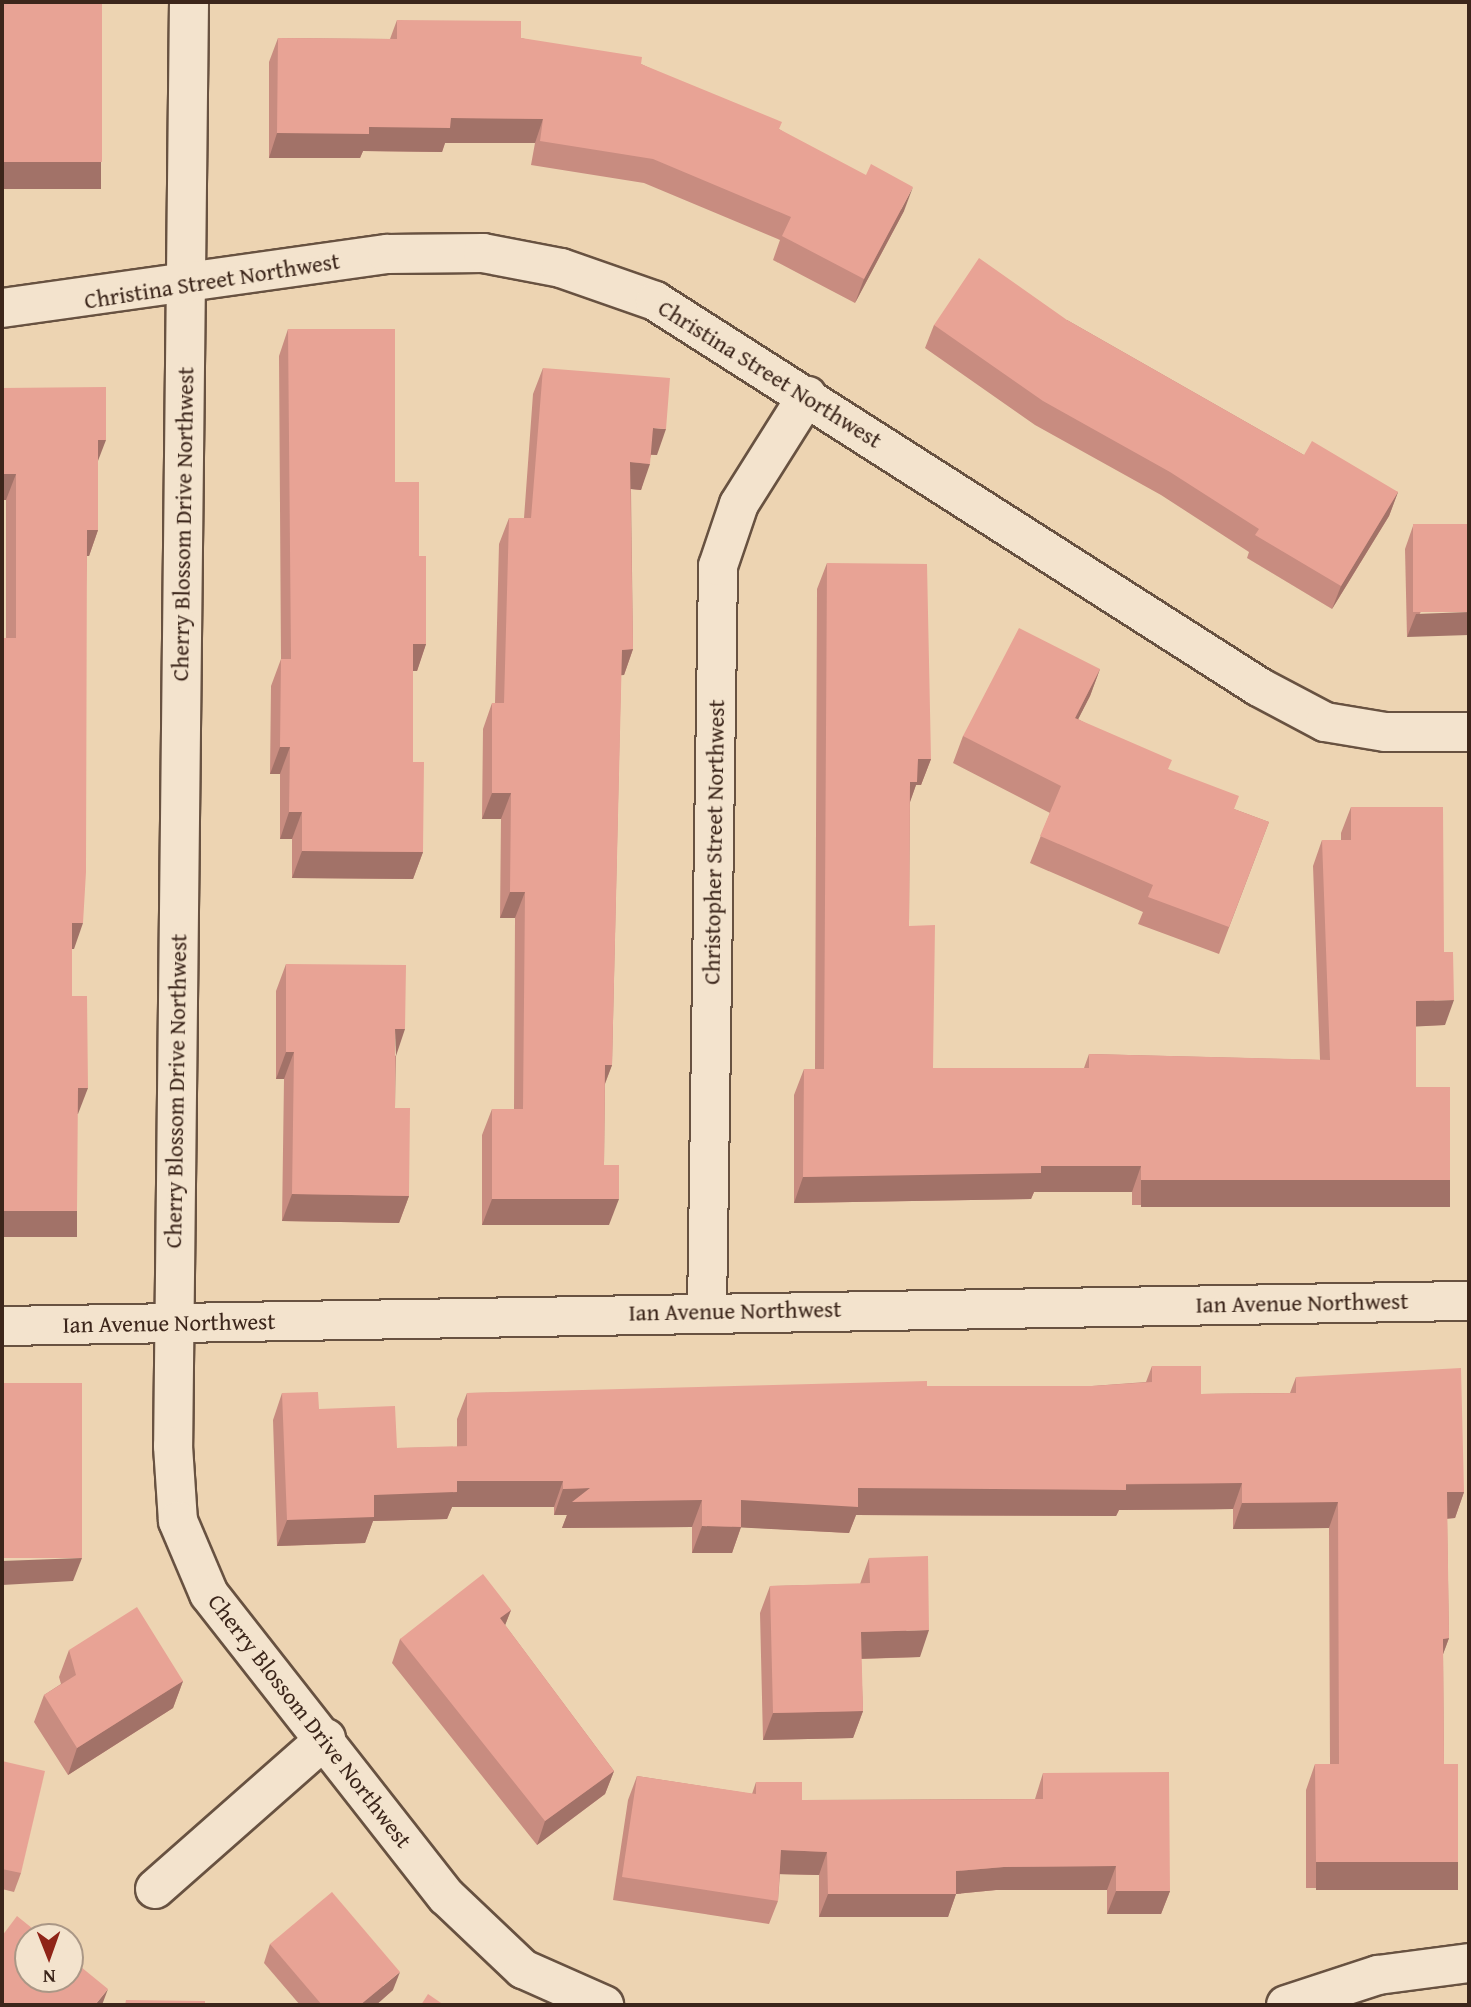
<!DOCTYPE html>
<html>
<head>
<meta charset="utf-8">
<style>
	body { margin:0 }
	#map { position:relative; width:1471px; height:2007px; overflow:hidden; background:#edd4b2; font-family:"Gentium Book Plus",serif }
	div>[style] { position:absolute }
	.roads { filter:drop-shadow(2px 0 #685241) drop-shadow(-2px 0 #685241) drop-shadow(0 2px #685241) drop-shadow(0 -2px #685241) }
	.minor>* { height:38px; margin:-19px; padding:0 19px; transform-origin:19px; border-radius:19px; background:#f3e3cd }
	.wall>* { inset:0; background:#c88c80 }
	.shaded-wall>* { inset:0; background:#a27268; transform-origin:0 0 }
	.building>* { inset:0; background:#e8a395; transform-origin:0 0 }
	span { translate:-50% -50%; white-space:nowrap; text-align:center; line-height:1.15; -webkit-text-stroke:6px #f3e3cd; paint-order:stroke }
	.street-label { font-size:23px; color:#3c261b }
	.frame { position:absolute; inset:0; border:4px solid #3c261b; pointer-events:none }
	.north { position:absolute; left:14px; top:1923px; width:70px; height:70px; box-sizing:border-box; background:#f3e3cd; border:2px solid #aa9786; border-radius:50%; rotate:179deg; font-size:19px; font-weight:700; line-height:28px; text-align:center; color:#3c261b }
	.north::after { content:''; display:block; margin:auto; width:24px; height:32px; background:#8f2418; clip-path:polygon(50% 0,100% 100%,50% 72%,0 100%) }
</style>
</head>
<body>
<div id="map">
	<div class="roads">
		<div class="minor">
			<div style="left:189px;top:2px;width:1444px;rotate:90.63deg"></div>
			<div style="left:173px;top:1446px;width:75px;rotate:86.2deg"></div>
			<div style="left:178px;top:1521px;width:79px;rotate:67deg"></div>
			<div style="left:209px;top:1594px;width:385px;rotate:51.9deg"></div>
			<div style="left:447px;top:1897px;width:105px;rotate:43.5deg"></div>
			<div style="left:523px;top:1969px;width:89px;rotate:24deg"></div>
			<div style="left:2px;top:308px;width:389px;rotate:-8deg"></div>
			<div style="left:387px;top:254px;width:96px;rotate:-0.6deg"></div>
			<div style="left:483px;top:253px;width:79px;rotate:10.9deg"></div>
			<div style="left:561px;top:268px;width:100px;rotate:19.3deg"></div>
			<div style="left:655px;top:301px;width:717px;rotate:32.58deg"></div>
			<div style="left:1259px;top:687px;width:75px;rotate:27.9deg"></div>
			<div style="left:1325px;top:722px;width:61px;rotate:9.5deg"></div>
			<div style="left:1385px;top:732px;width:84px"></div>
			<div style="left:707px;top:1311px;width:745px;rotate:-89.15deg"></div>
			<div style="left:718px;top:566px;width:65px;rotate:-71.3deg"></div>
			<div style="left:739px;top:504px;width:128px;rotate:-57.8deg"></div>
			<div style="left:2px;top:1326px;width:1467px;rotate:-0.98deg"></div>
			<div style="left:155px;top:1889px;width:228px;rotate:-41.4deg"></div>
			<div style="left:1286px;top:2005px;width:97px;rotate:-18.1deg"></div>
			<div style="left:1378px;top:1975px;width:92px;rotate:-7.5deg"></div>
		</div>
	</div>
	<div class="wall">
		<div style="clip-path:polygon(397px 20px,521px 38px,641px 64px,779px 129px,904px 211px,855px 303px,773px 260px,780px 240px,644px 183px,531px 165px,535px 143px,445px 143px,442px 152px,363px 151px,360px 158px,269px 158px,269px 62px,278px 38px,390px 39px)"></div>
		<div style="clip-path:polygon(1067px 320px,1304px 455px,1398px 492px,1389px 516px,1332px 609px,1247px 558px,1249px 552px,1161px 495px,1035px 425px,925px 348px,934px 325px)"></div>
		<div style="clip-path:polygon(288px 329px,395px 482px,419px 556px,426px 644px,417px 671px,413px 671px,413px 762px,423px 852px,413px 879px,292px 878px,292px 839px,280px 839px,280px 774px,270px 774px,271px 686px,281px 659px,279px 356px)"></div>
		<div style="clip-path:polygon(543px 368px,657px 455px,651px 455px,641px 490px,631px 489px,633px 649px,624px 675px,621px 675px,612px 1065px,605px 1084px,604px 1165px,609px 1225px,482px 1225px,482px 1135px,492px 1109px,514px 1109px,515px 918px,500px 918px,501px 819px,482px 819px,483px 729px,492px 703px,495px 703px,499px 544px,509px 518px,524px 518px,533px 394px)"></div>
		<div style="clip-path:polygon(2px 388px,98px 462px,98px 530px,89px 556px,87px 556px,74px 949px,72px 949px,72px 996px,78px 1114px,77px 1114px,67px 1237px,6px 638px,6px 500px)"></div>
		<div style="clip-path:polygon(1469px 524px,1407px 637px,1405px 549px,1413px 526px)"></div>
		<div style="clip-path:polygon(827px 563px,931px 759px,921px 785px,916px 785px,910px 801px,909px 926px,933px 1068px,1084px 1068px,1089px 1054px,1320px 1060px,1313px 866px,1322px 840px,1341px 840px,1341px 833px,1351px 807px,1445px 1025px,1416px 1026px,1416px 1087px,1441px 1205px,1132px 1205px,1132px 1192px,1034px 1192px,1031px 1199px,794px 1203px,794px 1095px,804px 1069px,815px 1069px,817px 589px)"></div>
		<div style="clip-path:polygon(1100px 669px,1090px 696px,1078px 719px,1169px 770px,1234px 809px,1269px 822px,1219px 954px,1138px 924px,1143px 912px,1030px 863px,1050px 813px,953px 763px,963px 736px)"></div>
		<div style="clip-path:polygon(286px 964px,396px 1056px,395px 1108px,409px 1196px,399px 1223px,282px 1221px,284px 1079px,276px 1079px,276px 991px)"></div>
		<div style="clip-path:polygon(1152px 1366px,1201px 1394px,1290px 1393px,1296px 1377px,1464px 1492px,1455px 1518px,1447px 1519px,1449px 1638px,1443px 1654px,1444px 1764px,1458px 1862px,1449px 1888px,1306px 1888px,1306px 1790px,1315px 1764px,1330px 1764px,1329px 1528px,1233px 1529px,1233px 1509px,1119px 1510px,1116px 1516px,856px 1515px,849px 1533px,741px 1527px,732px 1553px,692px 1553px,692px 1527px,562px 1528px,567px 1515px,554px 1515px,554px 1507px,452px 1507px,447px 1519px,373px 1521px,365px 1543px,277px 1546px,273px 1420px,282px 1393px,319px 1409px,397px 1448px,457px 1447px,457px 1419px,467px 1393px,927px 1386px,1092px 1386px,1146px 1382px)"></div>
		<div style="clip-path:polygon(869px 1558px,920px 1657px,861px 1659px,863px 1711px,853px 1738px,763px 1740px,760px 1613px,770px 1586px,860px 1584px)"></div>
		<div style="clip-path:polygon(511px 1610px,505px 1625px,614px 1771px,605px 1794px,537px 1845px,392px 1663px,400px 1639px)"></div>
		<div style="clip-path:polygon(69px 1650px,183px 1681px,173px 1708px,68px 1775px,34px 1722px,44px 1695px,61px 1684px,59px 1677px)"></div>
		<div style="clip-path:polygon(2px 1762px,21px 1873px,14px 1892px,2px 1889px)"></div>
		<div style="clip-path:polygon(1043px 1773px,1170px 1891px,1161px 1914px,1107px 1914px,1107px 1890px,996px 1890px,956px 1894px,948px 1917px,819px 1917px,819px 1875px,780px 1874px,778px 1901px,769px 1924px,613px 1900px,628px 1800px,637px 1776px,752px 1794px,756px 1782px,802px 1800px,1035px 1799px)"></div>
		<div style="clip-path:polygon(270px 1944px,393px 1990px,376px 2005px,300px 2005px,264px 1963px)"></div>
	</div>
	<div class="shaded-wall">
		<div style="clip-path:polygon(451px 118px,543px 119px,535px 143px,445px 143px,442px 152px,363px 151px,360px 158px,269px 158px,277px 133px,369px 127px)"></div>
		<div style="left:2px;top:162px;width:99px;height:27px"></div>
		<div style="clip-path:polygon(913px 187px,904px 211px,855px 303px,864px 279px)"></div>
		<div style="clip-path:polygon(653px 428px,666px 429px,657px 455px,643px 454px)"></div>
		<div style="clip-path:polygon(98px 440px,106px 440px,96px 466px)"></div>
		<div style="clip-path:polygon(630px 462px,650px 464px,641px 490px,621px 488px)"></div>
		<div style="clip-path:polygon(2px 474px,16px 474px,6px 500px,2px 500px)"></div>
		<div style="clip-path:polygon(1398px 492px,1389px 516px,1332px 609px,1341px 586px)"></div>
		<div style="clip-path:polygon(87px 530px,98px 530px,89px 556px,78px 556px)"></div>
		<div style="clip-path:polygon(1469px 612px,1469px 635px,1407px 637px,1416px 614px)"></div>
		<div style="clip-path:polygon(413px 644px,426px 644px,417px 671px,404px 671px)"></div>
		<div style="clip-path:polygon(633px 649px,624px 675px,612px 676px,622px 650px)"></div>
		<div style="clip-path:polygon(1100px 669px,1090px 696px,1065px 745px,1075px 718px)"></div>
		<div style="clip-path:polygon(280px 747px,290px 747px,280px 774px,270px 774px)"></div>
		<div style="clip-path:polygon(918px 759px,931px 759px,921px 785px,916px 785px,908px 808px,901px 807px)"></div>
		<div style="clip-path:polygon(492px 793px,511px 793px,501px 819px,482px 819px)"></div>
		<div style="clip-path:polygon(289px 812px,302px 812px,292px 839px,280px 839px)"></div>
		<div style="clip-path:polygon(302px 851px,423px 852px,413px 879px,292px 878px)"></div>
		<div style="clip-path:polygon(510px 892px,525px 892px,515px 918px,500px 918px)"></div>
		<div style="clip-path:polygon(72px 923px,83px 923px,74px 949px,63px 949px)"></div>
		<div style="clip-path:polygon(1454px 1000px,1445px 1025px,1407px 1027px,1416px 1001px)"></div>
		<div style="clip-path:polygon(395px 1029px,405px 1029px,396px 1056px)"></div>
		<div style="clip-path:polygon(286px 1052px,294px 1052px,284px 1079px,276px 1079px)"></div>
		<div style="clip-path:polygon(605px 1065px,612px 1065px,602px 1091px)"></div>
		<div style="clip-path:polygon(78px 1088px,88px 1088px,78px 1114px,68px 1114px)"></div>
		<div style="clip-path:polygon(1041px 1166px,1141px 1166px,1132px 1192px,1034px 1192px,1031px 1199px,794px 1203px,803px 1177px)"></div>
		<div style="left:1141px;top:1180px;width:309px;height:27px"></div>
		<div style="clip-path:polygon(292px 1194px,409px 1196px,399px 1223px,282px 1221px)"></div>
		<div style="clip-path:polygon(492px 1199px,619px 1199px,609px 1225px,482px 1225px)"></div>
		<div style="left:2px;top:1211px;width:75px;height:26px"></div>
		<div style="clip-path:polygon(457px 1481px,563px 1481px,554px 1507px,452px 1507px,447px 1519px,373px 1521px,365px 1543px,277px 1546px,287px 1520px,374px 1495px)"></div>
		<div style="clip-path:polygon(1242px 1483px,1233px 1509px,1119px 1510px,1116px 1516px,856px 1515px,849px 1533px,732px 1527px,741px 1500px,858px 1488px)"></div>
		<div style="clip-path:polygon(590px 1488px,702px 1500px,692px 1527px,562px 1528px,567px 1515px,554px 1515px,563px 1489px)"></div>
		<div style="clip-path:polygon(1447px 1492px,1464px 1492px,1455px 1518px,1437px 1519px)"></div>
		<div style="clip-path:polygon(1338px 1502px,1329px 1528px,1233px 1529px,1242px 1503px)"></div>
		<div style="clip-path:polygon(702px 1526px,741px 1527px,732px 1553px,692px 1553px)"></div>
		<div style="clip-path:polygon(82px 1558px,73px 1581px,2px 1585px,2px 1561px)"></div>
		<div style="clip-path:polygon(511px 1610px,502px 1633px,500px 1618px)"></div>
		<div style="clip-path:polygon(929px 1630px,920px 1657px,851px 1659px,861px 1632px)"></div>
		<div style="clip-path:polygon(1449px 1638px,1439px 1665px,1443px 1639px)"></div>
		<div style="clip-path:polygon(183px 1681px,173px 1708px,68px 1775px,77px 1748px)"></div>
		<div style="clip-path:polygon(863px 1711px,853px 1738px,763px 1740px,773px 1713px)"></div>
		<div style="clip-path:polygon(614px 1771px,605px 1794px,537px 1845px,545px 1821px)"></div>
		<div style="clip-path:polygon(781px 1850px,827px 1852px,819px 1875px,773px 1874px)"></div>
		<div style="left:1316px;top:1862px;width:142px;height:28px"></div>
		<div style="clip-path:polygon(1116px 1866px,1107px 1890px,996px 1890px,956px 1894px,948px 1917px,819px 1917px,828px 1894px,956px 1871px,1004px 1867px)"></div>
		<div style="clip-path:polygon(1116px 1891px,1170px 1891px,1161px 1914px,1107px 1914px)"></div>
		<div style="clip-path:polygon(400px 1972px,393px 1990px,376px 2005px,360px 2005px)"></div>
		<div style="clip-path:polygon(108px 1989px,102px 2005px,95px 2005px)"></div>
	</div>
	<div class="building">
		<div style="left:2px;top:2px;width:100px;height:160px"></div>
		<div style="clip-path:polygon(397px 20px,521px 21px,521px 38px,642px 57px,641px 64px,782px 122px,779px 129px,866px 175px,871px 164px,913px 187px,864px 279px,782px 236px,791px 217px,653px 159px,540px 141px,543px 119px,451px 118px,450px 128px,369px 127px,369px 134px,277px 133px,278px 38px,397px 39px)"></div>
		<div style="clip-path:polygon(979px 258px,1067px 320px,1304px 455px,1312px 441px,1398px 492px,1341px 586px,1255px 535px,1259px 529px,1170px 472px,1043px 401px,934px 325px)"></div>
		<div style="clip-path:polygon(288px 329px,395px 329px,395px 482px,419px 482px,419px 556px,426px 556px,426px 644px,413px 644px,413px 762px,424px 762px,423px 852px,302px 851px,302px 812px,289px 812px,290px 747px,280px 747px,281px 659px,291px 659px)"></div>
		<div style="clip-path:polygon(543px 368px,670px 378px,666px 429px,653px 428px,650px 464px,630px 462px,633px 649px,622px 650px,612px 1065px,605px 1065px,604px 1165px,619px 1165px,619px 1199px,492px 1199px,492px 1109px,523px 1109px,525px 892px,510px 892px,511px 793px,492px 793px,492px 703px,504px 703px,509px 518px,531px 518px)"></div>
		<div style="clip-path:polygon(106px 387px,106px 440px,98px 440px,98px 530px,87px 530px,86px 872px,83px 923px,72px 923px,72px 996px,87px 996px,88px 1088px,78px 1088px,77px 1211px,2px 1211px,2px 638px,16px 638px,16px 474px,2px 474px,2px 388px)"></div>
		<div style="left:1469px;top:524px;width:88px;height:56px;rotate:90deg"></div>
		<div style="clip-path:polygon(827px 563px,927px 564px,931px 759px,918px 759px,917px 782px,910px 782px,909px 926px,935px 925px,933px 1068px,1089px 1068px,1089px 1054px,1330px 1060px,1322px 840px,1351px 840px,1351px 807px,1443px 807px,1444px 952px,1453px 952px,1454px 1000px,1416px 1001px,1416px 1087px,1450px 1087px,1450px 1180px,1141px 1180px,1141px 1166px,1041px 1166px,1041px 1173px,803px 1177px,804px 1069px,824px 1069px)"></div>
		<div style="clip-path:polygon(1019px 628px,1100px 669px,1075px 718px,1172px 760px,1168px 769px,1239px 796px,1234px 809px,1269px 822px,1229px 927px,1148px 897px,1153px 885px,1040px 836px,1061px 786px,963px 736px)"></div>
		<div style="clip-path:polygon(286px 964px,406px 965px,405px 1029px,395px 1029px,395px 1108px,410px 1108px,409px 1196px,292px 1194px,294px 1052px,286px 1052px)"></div>
		<div style="clip-path:polygon(1152px 1366px,1201px 1366px,1201px 1394px,1296px 1393px,1296px 1377px,1461px 1368px,1464px 1492px,1447px 1492px,1449px 1638px,1443px 1639px,1444px 1764px,1458px 1764px,1458px 1862px,1316px 1862px,1315px 1764px,1339px 1764px,1338px 1502px,1242px 1503px,1242px 1483px,1126px 1484px,1126px 1490px,858px 1488px,858px 1507px,741px 1500px,741px 1527px,702px 1526px,702px 1500px,572px 1502px,590px 1488px,563px 1489px,563px 1481px,457px 1481px,457px 1492px,374px 1495px,374px 1517px,287px 1520px,282px 1393px,318px 1392px,319px 1409px,395px 1406px,397px 1448px,467px 1446px,467px 1393px,927px 1381px,927px 1386px,1092px 1386px,1152px 1382px)"></div>
		<div style="left:82px;top:1383px;width:175px;height:80px;rotate:90deg"></div>
		<div style="clip-path:polygon(928px 1556px,929px 1630px,861px 1632px,863px 1711px,773px 1713px,770px 1586px,870px 1583px,869px 1558px)"></div>
		<div style="clip-path:polygon(483px 1574px,511px 1610px,500px 1618px,614px 1771px,545px 1821px,400px 1639px)"></div>
		<div style="clip-path:polygon(137px 1607px,183px 1681px,77px 1748px,44px 1695px,76px 1675px,69px 1650px)"></div>
		<div style="clip-path:polygon(2px 1761px,45px 1771px,21px 1873px,2px 1869px)"></div>
		<div style="clip-path:polygon(1169px 1772px,1170px 1891px,1116px 1891px,1116px 1866px,1004px 1867px,956px 1871px,956px 1894px,828px 1894px,827px 1852px,781px 1850px,778px 1901px,622px 1877px,637px 1776px,756px 1794px,756px 1782px,802px 1782px,802px 1800px,880px 1800px,1043px 1799px,1043px 1773px)"></div>
		<div style="clip-path:polygon(332px 1892px,400px 1972px,360px 2005px,322px 2005px,270px 1944px)"></div>
		<div style="clip-path:polygon(17px 1916px,43px 1937px,28px 1937px,28px 1979px,70px 1979px,70px 1958px,108px 1989px,95px 2005px,2px 2005px,2px 1936px)"></div>
		<div style="clip-path:polygon(428px 1994px,444px 2005px,421px 2005px)"></div>
		<div style="clip-path:polygon(126px 2000px,205px 2001px,205px 2005px,125px 2005px)"></div>
	</div>
	<div class="street-label">
		<span style="left:212px;top:281px;rotate:-9deg">Christina Street Northwest</span>
		<span style="left:770px;top:374px;rotate:32deg">Christina Street Northwest</span>
		<span style="left:183px;top:524px;rotate:-89deg">Cherry Blossom Drive Northwest</span>
		<span style="left:714px;top:842px;rotate:-89deg">Christopher Street Northwest</span>
		<span style="left:176px;top:1091px;rotate:-89deg">Cherry Blossom Drive Northwest</span>
		<span style="left:1302px;top:1303px;rotate:-1deg">Ian Avenue Northwest</span>
		<span style="left:735px;top:1311px;rotate:-1deg">Ian Avenue Northwest</span>
		<span style="left:169px;top:1323px;rotate:-1deg">Ian Avenue Northwest</span>
		<span style="left:310px;top:1721px;rotate:52deg">Cherry Blossom Drive Northwest</span>
	</div>
	<div class="frame"></div>
	<div class="north">N</div>
</div>
</body>
</html>
